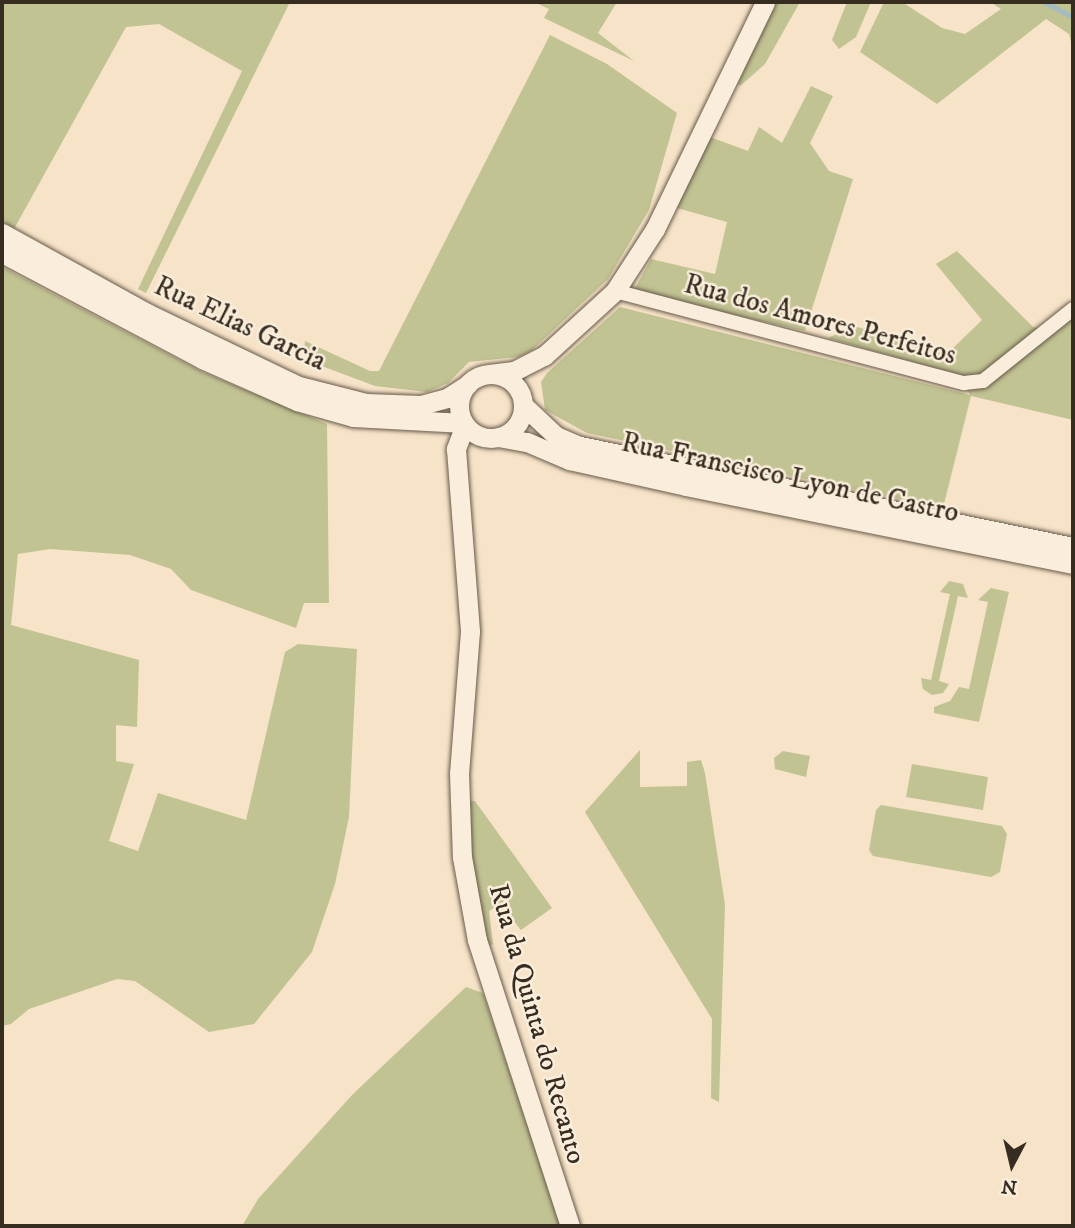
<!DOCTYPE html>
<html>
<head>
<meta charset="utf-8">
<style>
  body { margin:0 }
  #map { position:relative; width:1075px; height:1228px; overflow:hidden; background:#f7e3c8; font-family:"IM FELL DW Pica",serif }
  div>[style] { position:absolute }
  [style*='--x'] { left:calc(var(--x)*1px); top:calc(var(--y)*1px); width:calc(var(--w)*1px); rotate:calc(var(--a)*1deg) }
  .green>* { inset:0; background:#c1c393 }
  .stream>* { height:4.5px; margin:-2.25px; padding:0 2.25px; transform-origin:2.25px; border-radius:2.25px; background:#a4bbc1 }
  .roads { filter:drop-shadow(0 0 2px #675a4a) drop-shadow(0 0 2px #675a4a) }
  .street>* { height:14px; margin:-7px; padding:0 7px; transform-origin:7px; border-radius:7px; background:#faeddb }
  .secondary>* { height:19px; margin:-9.5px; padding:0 9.5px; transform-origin:9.5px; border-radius:9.5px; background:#faeddb }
  .secondary>.ring { margin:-9.5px; padding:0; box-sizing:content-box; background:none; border:19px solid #faeddb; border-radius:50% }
  span { translate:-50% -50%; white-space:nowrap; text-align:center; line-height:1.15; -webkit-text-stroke:5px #faeddb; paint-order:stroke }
  .street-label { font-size:28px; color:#372c20 }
  .frame { position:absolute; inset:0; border:4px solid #372c20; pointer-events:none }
  .north { position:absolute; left:977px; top:1130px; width:70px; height:70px; -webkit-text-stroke:5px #faeddb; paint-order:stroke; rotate:187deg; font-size:19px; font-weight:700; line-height:28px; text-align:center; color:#372c20 }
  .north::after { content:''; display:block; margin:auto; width:24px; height:32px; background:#372c20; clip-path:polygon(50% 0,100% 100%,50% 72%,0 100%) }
</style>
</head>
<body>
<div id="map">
  <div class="green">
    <i style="clip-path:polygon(2px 2px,290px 2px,146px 293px,138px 289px,242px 71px,159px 24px,126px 27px,14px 229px,2px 222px)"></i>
    <i style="clip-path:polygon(534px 2px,617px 2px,598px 33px,634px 61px,544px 18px,549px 9px)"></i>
    <i style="clip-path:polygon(776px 2px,800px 2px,765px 64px,740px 86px,738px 83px)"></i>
    <i style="clip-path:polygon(847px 2px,871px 2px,856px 37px,839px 49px,832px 40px)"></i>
    <i style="clip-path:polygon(884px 2px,902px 2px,942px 28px,965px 34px,1001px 9px,990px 2px,1073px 2px,1073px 50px,1069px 34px,1046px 19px,937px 104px,860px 52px)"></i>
    <i style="clip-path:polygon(550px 35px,607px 64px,677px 113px,649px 210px,608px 279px,531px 351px,518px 357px,469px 362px,448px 383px,427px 392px,375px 386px,311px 362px,304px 355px,305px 341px,370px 371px,379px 371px)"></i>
    <i style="clip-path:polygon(811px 86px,833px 96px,810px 143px,829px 171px,853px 179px,805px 331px,633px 292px,651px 259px,715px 274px,727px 222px,677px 208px,710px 137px,748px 151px,759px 127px,782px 143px)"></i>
    <i style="clip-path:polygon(957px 251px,1033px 327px,1054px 330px,1073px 315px,1073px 420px,971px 396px,943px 508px,587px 433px,545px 410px,541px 382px,547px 373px,620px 307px,970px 395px,959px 375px,828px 338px,854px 326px,947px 354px,982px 320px,936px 264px)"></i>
    <i style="clip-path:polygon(2px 267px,202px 372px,327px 424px,329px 603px,304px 603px,296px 628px,191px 590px,171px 569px,130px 555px,50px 549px,18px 554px,11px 625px,139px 660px,137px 727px,116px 725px,116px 761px,134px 764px,109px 841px,138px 851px,158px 793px,246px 820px,285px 652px,298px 644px,357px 649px,349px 817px,335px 884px,312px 952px,254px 1024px,209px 1032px,135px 981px,117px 979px,29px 1009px,11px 1024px,2px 1026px)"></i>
    <i style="clip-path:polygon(949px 581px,963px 584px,968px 598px,958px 596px,939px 681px,949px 684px,943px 693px,932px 695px,923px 689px,921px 678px,931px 680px,950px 594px,940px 592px)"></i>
    <i style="clip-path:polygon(991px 588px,1009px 592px,979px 722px,934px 713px,934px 707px,950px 701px,959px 687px,969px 689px,988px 602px,978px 600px)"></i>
    <i style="clip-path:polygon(640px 750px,640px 787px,687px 786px,687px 762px,701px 760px,705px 773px,725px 905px,719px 1102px,711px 1098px,712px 1019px,585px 812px)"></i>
    <i style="clip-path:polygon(783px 751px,810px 756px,806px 777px,775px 769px,774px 758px)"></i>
    <i style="clip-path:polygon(912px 764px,988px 777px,983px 810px,906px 797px)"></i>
    <i style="clip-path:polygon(467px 801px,475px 801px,552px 908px,521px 930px,500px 904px,489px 911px,493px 944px,488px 947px,470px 855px)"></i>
    <i style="clip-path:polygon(881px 805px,1002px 826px,1007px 834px,1000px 872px,991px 877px,873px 856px,869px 850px,876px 810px)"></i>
    <i style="clip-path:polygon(466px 987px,483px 993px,561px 1226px,242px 1226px,258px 1199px,353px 1094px)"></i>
  </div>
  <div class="stream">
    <i style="--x:1044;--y:2;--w:33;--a:27"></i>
  </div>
  <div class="roads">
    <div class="street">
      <i style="--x:615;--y:291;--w:361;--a:14.8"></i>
      <i style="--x:964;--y:383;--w:19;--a:-6"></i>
      <i style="--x:983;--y:381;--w:115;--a:-38.7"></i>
    </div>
    <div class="secondary">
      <i style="--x:2;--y:233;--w:166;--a:28.9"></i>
      <i style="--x:147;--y:313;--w:169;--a:25.7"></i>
      <i style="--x:299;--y:386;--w:69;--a:14.2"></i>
      <i style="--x:366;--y:403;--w:55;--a:2.1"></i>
      <i style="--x:421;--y:405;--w:27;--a:-15"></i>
      <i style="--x:447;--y:398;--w:24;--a:-33"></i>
      <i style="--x:2;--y:253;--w:226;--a:27.9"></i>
      <i style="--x:202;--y:359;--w:104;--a:23.9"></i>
      <i style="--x:297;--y:401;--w:58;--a:15.9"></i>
      <i style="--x:353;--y:417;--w:111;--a:3.1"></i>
      <i style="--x:489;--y:374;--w:25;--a:-7"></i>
      <i style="--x:514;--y:371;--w:34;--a:-27"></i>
      <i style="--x:544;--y:356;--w:96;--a:-42.5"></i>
      <i style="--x:615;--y:291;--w:74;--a:-57.2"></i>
      <i style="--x:655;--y:229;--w:252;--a:-64.1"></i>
      <i class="ring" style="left:459px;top:374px;width:45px;height:45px"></i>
      <i style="--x:523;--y:405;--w:45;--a:43.2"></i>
      <i style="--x:556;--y:436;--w:26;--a:23"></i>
      <i style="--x:580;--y:446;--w:503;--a:11.58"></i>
      <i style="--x:465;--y:425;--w:26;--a:111"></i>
      <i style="--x:456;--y:449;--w:183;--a:85.6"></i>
      <i style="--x:470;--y:631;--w:142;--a:94.4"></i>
      <i style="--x:459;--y:773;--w:84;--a:88"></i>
      <i style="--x:462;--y:857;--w:84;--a:79.8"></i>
      <i style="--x:477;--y:940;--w:301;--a:72"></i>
      <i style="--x:498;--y:437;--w:29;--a:10"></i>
      <i style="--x:527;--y:442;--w:46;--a:23.2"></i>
      <i style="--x:569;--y:460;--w:120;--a:12.5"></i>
      <i style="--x:686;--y:486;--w:395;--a:11.4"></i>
    </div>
  </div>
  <div class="street-label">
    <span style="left:820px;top:320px;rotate:15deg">Rua dos Amores Perfeitos</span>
    <span style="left:240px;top:324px;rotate:25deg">Rua Elias Garcia</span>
    <span style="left:790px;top:478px;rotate:12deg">Rua Franscisco Lyon de Castro</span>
    <span style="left:537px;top:1024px;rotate:74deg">Rua da Quinta do Recanto</span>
  </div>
  <div class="frame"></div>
  <div class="north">N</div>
</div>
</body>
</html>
